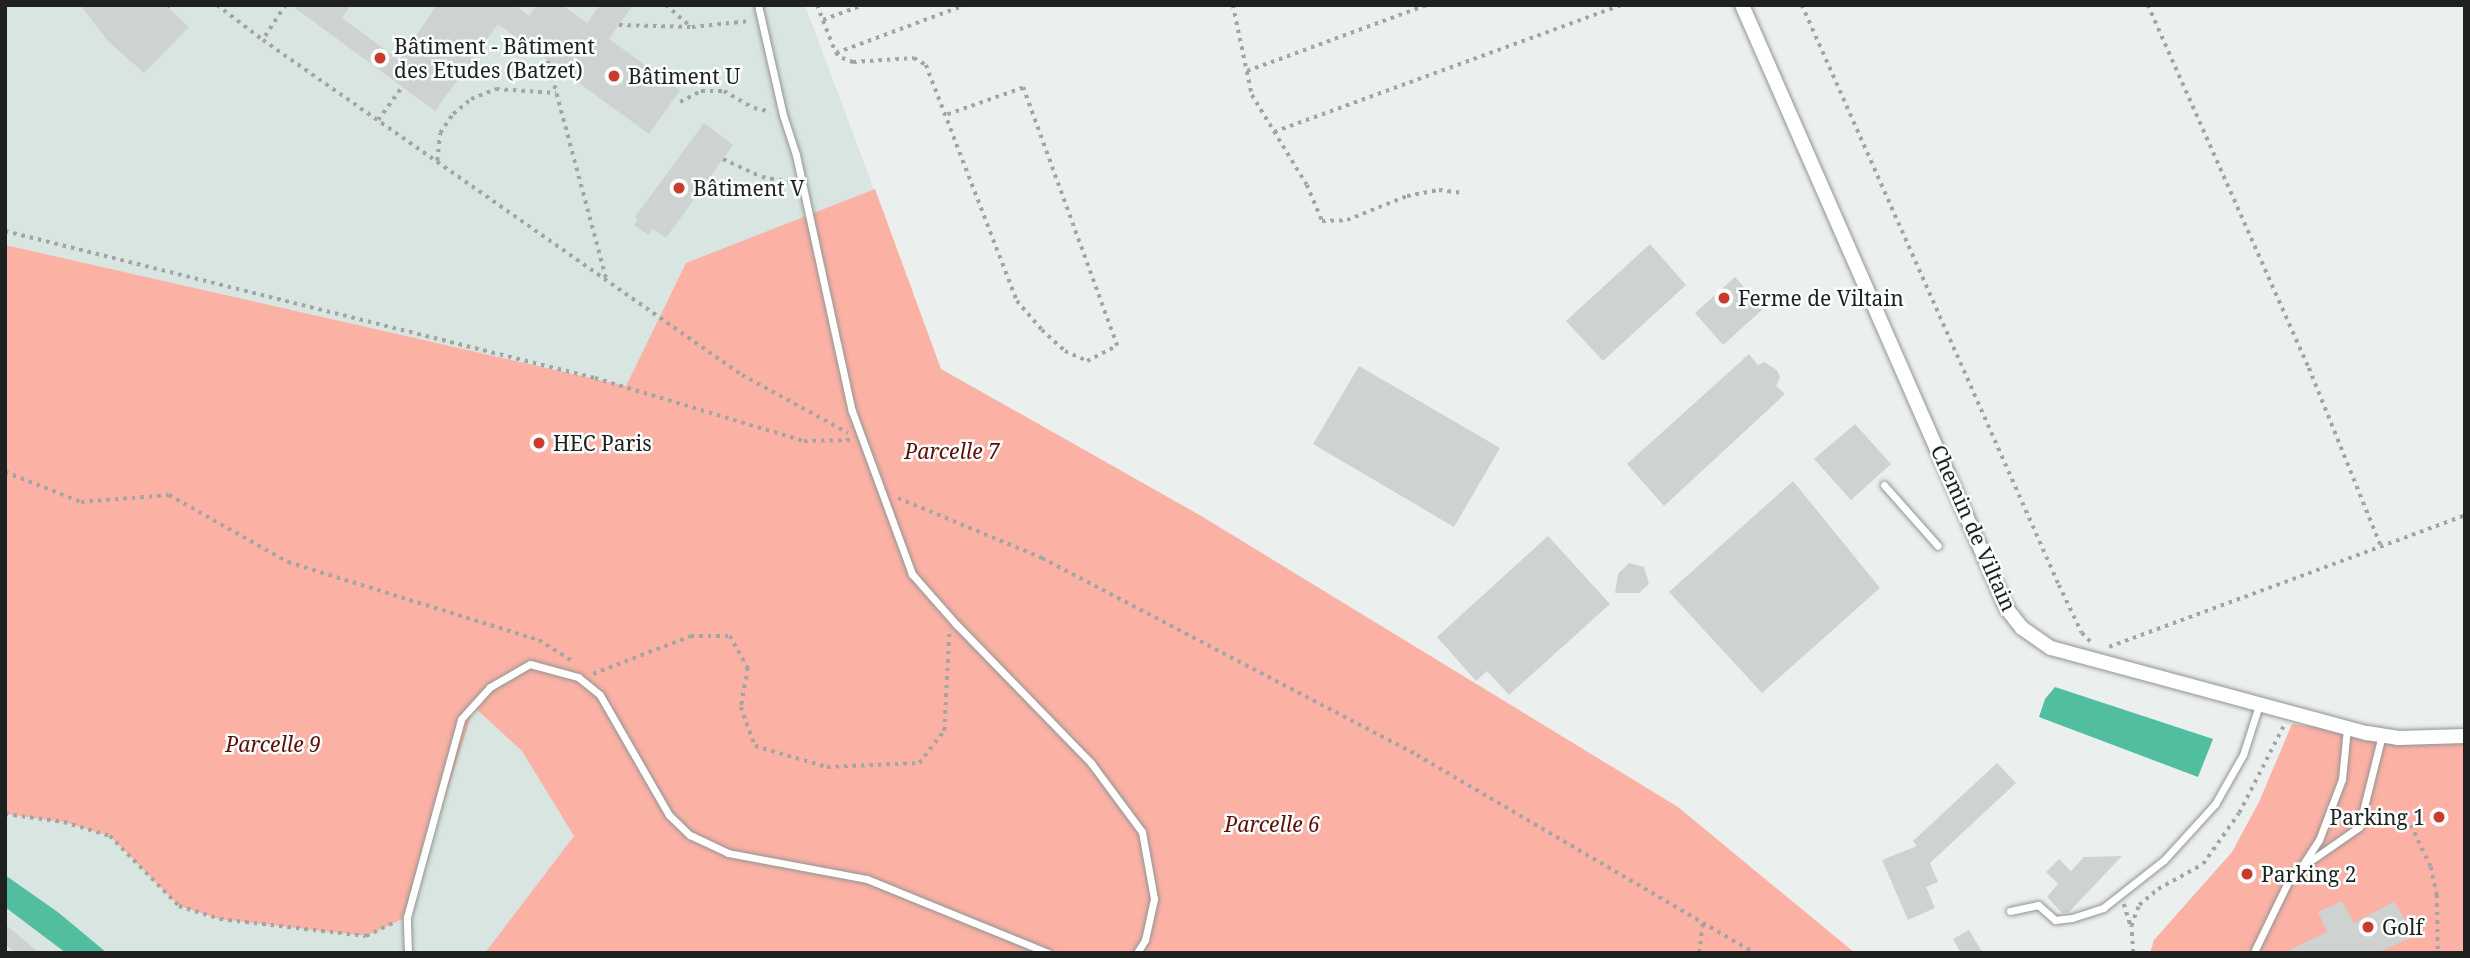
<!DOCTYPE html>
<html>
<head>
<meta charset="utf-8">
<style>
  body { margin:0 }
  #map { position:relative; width:2470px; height:958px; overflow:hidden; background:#ebf0ee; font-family:"Noto Serif",serif }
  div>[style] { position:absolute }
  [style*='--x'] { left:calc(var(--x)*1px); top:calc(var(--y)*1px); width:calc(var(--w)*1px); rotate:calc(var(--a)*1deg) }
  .built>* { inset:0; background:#d8e5e0 }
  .green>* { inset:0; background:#fcb1a5 }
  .water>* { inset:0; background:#50be9f }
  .building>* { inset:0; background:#ced3d1 }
  .path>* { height:3.5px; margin-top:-1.75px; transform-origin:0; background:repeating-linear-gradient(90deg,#a1a5a3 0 3.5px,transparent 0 8.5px) }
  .roads { filter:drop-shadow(0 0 2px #919593) drop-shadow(0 0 2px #919593) }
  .service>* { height:7px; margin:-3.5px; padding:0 3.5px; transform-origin:3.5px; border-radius:3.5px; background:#fff }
  .minor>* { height:14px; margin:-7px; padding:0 7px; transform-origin:7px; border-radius:7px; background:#fff }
  .dots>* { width:19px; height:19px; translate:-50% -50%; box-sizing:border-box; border:4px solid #f9fdfc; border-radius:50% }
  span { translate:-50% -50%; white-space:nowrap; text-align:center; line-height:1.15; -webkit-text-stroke:5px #f9fdfc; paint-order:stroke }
  .poi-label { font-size:21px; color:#1f2120 }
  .left { translate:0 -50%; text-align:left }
  .right { translate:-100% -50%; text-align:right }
  .park-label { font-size:21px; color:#5f0f0a; font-style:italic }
  .street-label { font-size:21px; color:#1f2120 }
  .frame { position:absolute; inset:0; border:7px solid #1f2120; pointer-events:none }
</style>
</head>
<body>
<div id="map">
  <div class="built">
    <i style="clip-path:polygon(5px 5px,805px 5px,941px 369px,1203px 517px,1208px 953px,5px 953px)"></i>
  </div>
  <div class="green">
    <i style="clip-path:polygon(875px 189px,941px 369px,1203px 517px,1678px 807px,1855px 953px,485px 953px,574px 836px,522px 751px,474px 707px,407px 917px,366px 936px,220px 919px,179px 906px,110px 836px,64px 822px,5px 814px,5px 245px,626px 386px,686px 263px)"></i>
    <i style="clip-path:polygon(2292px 724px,2399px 738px,2465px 736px,2465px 953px,2150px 953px,2154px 940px,2232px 852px,2259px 802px)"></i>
  </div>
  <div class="water">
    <i style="clip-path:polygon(2055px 687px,2213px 739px,2198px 777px,2039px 717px,2045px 699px)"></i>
    <i style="clip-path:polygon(5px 875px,59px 913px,107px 953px,66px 953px,5px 907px)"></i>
  </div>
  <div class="building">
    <i style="clip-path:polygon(80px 5px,165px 5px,189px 27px,144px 73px,108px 41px)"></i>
    <i style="clip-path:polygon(291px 5px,351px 5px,342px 18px,399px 60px,437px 5px,515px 5px,529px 16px,537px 5px,562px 5px,587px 23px,600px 5px,633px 5px,609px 39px,680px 90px,649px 134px,498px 24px,435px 111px)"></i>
    <i style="clip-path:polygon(704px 123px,733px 145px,666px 238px,653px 229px,648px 235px,634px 225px,638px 219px,635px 217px)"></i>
    <i style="clip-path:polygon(1650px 244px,1686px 285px,1603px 361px,1566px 321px)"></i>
    <i style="clip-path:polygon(1735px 277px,1763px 309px,1723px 345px,1695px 313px)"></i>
    <i style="clip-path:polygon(1749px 354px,1758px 365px,1764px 362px,1777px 370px,1780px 377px,1776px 386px,1785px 394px,1664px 506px,1627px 464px)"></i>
    <i style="clip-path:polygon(1359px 366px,1500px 448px,1454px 527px,1313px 444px)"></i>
    <i style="clip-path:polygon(1855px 424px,1891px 464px,1851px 500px,1814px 459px)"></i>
    <i style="clip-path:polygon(1793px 481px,1880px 588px,1762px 693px,1669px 592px)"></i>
    <i style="clip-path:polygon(1548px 536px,1610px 604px,1509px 695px,1487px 671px,1476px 681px,1437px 637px)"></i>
    <i style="clip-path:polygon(1629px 563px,1644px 567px,1649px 584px,1639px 593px,1615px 593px,1618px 574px)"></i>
    <i style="clip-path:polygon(1997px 763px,2016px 783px,1930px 863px,1938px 882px,1926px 887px,1935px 908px,1908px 920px,1882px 860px,1917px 846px,1913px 841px)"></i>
    <i style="clip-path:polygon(2122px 856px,2069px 912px,2062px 913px,2047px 897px,2058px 884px,2046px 872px,2059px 859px,2071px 871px,2084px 857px)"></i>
    <i style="clip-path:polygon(2342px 901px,2354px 923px,2394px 902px,2415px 936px,2376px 953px,2284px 953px,2327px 932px,2318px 912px)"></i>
    <i style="clip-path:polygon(5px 924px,39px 953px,16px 953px,5px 944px)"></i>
    <i style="clip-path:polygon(1969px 930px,1983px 953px,1961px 953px,1953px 939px)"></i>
  </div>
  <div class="path">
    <i style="--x:217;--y:5;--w:58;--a:37.3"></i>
    <i style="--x:286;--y:5;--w:42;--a:123.3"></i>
    <i style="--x:263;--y:40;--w:585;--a:34.97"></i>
    <i style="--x:742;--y:375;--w:121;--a:28.7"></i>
    <i style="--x:666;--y:5;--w:32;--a:41"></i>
    <i style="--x:817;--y:5;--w:52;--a:68.4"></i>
    <i style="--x:836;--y:53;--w:8;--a:40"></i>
    <i style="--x:842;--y:58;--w:12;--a:20"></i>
    <i style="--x:853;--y:62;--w:61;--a:-3.8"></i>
    <i style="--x:914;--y:58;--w:14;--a:30"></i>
    <i style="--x:926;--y:65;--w:253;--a:68.9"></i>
    <i style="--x:1017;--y:301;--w:38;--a:49"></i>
    <i style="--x:1042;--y:330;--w:31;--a:42"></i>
    <i style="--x:1065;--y:351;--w:24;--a:24"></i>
    <i style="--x:1087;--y:361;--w:34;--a:-27"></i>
    <i style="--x:1117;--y:346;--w:275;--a:-110"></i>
    <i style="--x:1023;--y:88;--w:81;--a:160.4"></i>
    <i style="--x:1233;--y:5;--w:92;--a:78.1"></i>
    <i style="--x:1252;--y:95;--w:105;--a:58.6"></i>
    <i style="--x:1307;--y:185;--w:39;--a:67"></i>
    <i style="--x:1322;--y:221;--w:25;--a:-2"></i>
    <i style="--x:1347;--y:220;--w:65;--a:-21.8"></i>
    <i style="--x:1407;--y:196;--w:33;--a:-11"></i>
    <i style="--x:1439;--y:190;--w:24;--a:7"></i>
    <i style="--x:1802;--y:5;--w:634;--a:66.1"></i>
    <i style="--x:2059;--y:585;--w:53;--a:64.4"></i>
    <i style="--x:2082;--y:633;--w:14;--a:45"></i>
    <i style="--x:2148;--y:5;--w:397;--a:66.1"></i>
    <i style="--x:2309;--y:368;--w:192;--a:68"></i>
    <i style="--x:167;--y:7;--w:3;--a:-45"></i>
    <i style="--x:823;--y:20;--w:43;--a:-20.6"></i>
    <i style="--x:619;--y:25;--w:73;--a:1.6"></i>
    <i style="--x:692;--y:27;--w:58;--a:-5.9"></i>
    <i style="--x:836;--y:53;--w:138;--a:-20.4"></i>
    <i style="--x:548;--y:61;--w:225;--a:75"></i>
    <i style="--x:1247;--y:71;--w:191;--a:-20.2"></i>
    <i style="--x:680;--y:102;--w:24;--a:-28"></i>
    <i style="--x:701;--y:91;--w:23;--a:0"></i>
    <i style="--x:724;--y:91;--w:34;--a:30"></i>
    <i style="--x:754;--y:108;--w:17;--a:13"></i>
    <i style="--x:378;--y:120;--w:41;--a:-54"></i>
    <i style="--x:1274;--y:132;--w:370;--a:-20.1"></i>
    <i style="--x:723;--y:159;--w:43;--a:24.8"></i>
    <i style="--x:762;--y:177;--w:27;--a:10"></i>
    <i style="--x:437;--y:161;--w:28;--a:-84"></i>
    <i style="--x:440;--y:133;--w:23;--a:-56"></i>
    <i style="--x:453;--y:114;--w:23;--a:-40"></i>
    <i style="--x:471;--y:99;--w:27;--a:-22"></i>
    <i style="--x:496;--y:89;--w:60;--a:3.8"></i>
    <i style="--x:5;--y:231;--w:608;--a:13.99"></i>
    <i style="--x:595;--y:378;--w:218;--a:16.8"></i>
    <i style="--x:804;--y:441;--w:48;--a:-1.2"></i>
    <i style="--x:5;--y:472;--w:82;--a:21.5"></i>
    <i style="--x:81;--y:502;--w:88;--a:-4.5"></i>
    <i style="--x:169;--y:495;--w:137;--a:29.4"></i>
    <i style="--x:288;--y:562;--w:263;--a:17.3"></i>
    <i style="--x:539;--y:640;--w:41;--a:32.2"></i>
    <i style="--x:898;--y:498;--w:156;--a:22.6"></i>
    <i style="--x:1042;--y:558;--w:424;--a:27.7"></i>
    <i style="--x:1417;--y:755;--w:391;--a:30.4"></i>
    <i style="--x:2109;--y:647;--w:380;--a:-20.3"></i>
    <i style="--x:593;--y:674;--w:105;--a:-21.2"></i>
    <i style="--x:691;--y:636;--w:39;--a:0"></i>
    <i style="--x:730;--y:636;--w:37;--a:61"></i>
    <i style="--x:748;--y:668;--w:40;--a:100"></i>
    <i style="--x:741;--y:707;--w:41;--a:70.3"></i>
    <i style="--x:755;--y:746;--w:75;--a:16.3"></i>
    <i style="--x:827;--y:767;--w:92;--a:-2.5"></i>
    <i style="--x:919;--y:763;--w:41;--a:-52"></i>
    <i style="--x:944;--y:731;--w:97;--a:-87"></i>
    <i style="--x:5;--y:814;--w:60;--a:7.7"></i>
    <i style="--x:64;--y:822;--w:48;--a:16.9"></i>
    <i style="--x:110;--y:836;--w:98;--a:45.4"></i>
    <i style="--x:179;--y:906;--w:43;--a:17.6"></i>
    <i style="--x:220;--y:919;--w:147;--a:6.6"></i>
    <i style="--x:366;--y:936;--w:32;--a:-26"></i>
    <i style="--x:2411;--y:825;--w:47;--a:64.5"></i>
    <i style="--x:2431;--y:867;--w:29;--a:78"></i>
    <i style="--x:2437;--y:895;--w:58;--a:89"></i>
    <i style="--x:2124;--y:904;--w:21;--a:73"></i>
    <i style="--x:1699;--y:953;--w:31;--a:-83"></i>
    <i style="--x:2133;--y:953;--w:27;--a:-94"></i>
    <i style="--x:2131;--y:926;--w:22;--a:-69"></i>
    <i style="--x:2139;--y:905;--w:25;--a:-40"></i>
    <i style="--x:2158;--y:889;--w:51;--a:-29.1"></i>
    <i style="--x:2203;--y:864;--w:62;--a:-54.8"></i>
    <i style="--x:2239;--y:813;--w:97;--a:-62.9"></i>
  </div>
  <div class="roads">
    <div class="service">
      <i style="--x:758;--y:5;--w:113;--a:77.2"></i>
      <i style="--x:783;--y:115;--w:42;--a:72"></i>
      <i style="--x:796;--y:155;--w:262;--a:77.7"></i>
      <i style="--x:852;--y:411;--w:174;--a:69.8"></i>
      <i style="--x:912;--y:574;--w:67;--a:48.7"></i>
      <i style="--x:956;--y:624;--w:194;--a:45.8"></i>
      <i style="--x:1091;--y:763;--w:86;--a:53.5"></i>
      <i style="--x:1142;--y:832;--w:68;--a:79.8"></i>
      <i style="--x:1154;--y:899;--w:42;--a:102.4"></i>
      <i style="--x:1145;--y:940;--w:15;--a:122"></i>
      <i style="--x:1884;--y:485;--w:81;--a:48.5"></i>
      <i style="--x:2306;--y:864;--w:65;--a:-34.9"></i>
      <i style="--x:2359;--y:827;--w:95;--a:-76"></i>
      <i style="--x:2010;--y:911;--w:29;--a:-12"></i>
      <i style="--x:2038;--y:905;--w:23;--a:41"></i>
      <i style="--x:2055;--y:920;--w:17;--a:-7"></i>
      <i style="--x:2072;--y:918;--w:33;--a:-18"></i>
      <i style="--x:2103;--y:908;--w:78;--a:-38.2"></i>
      <i style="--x:2164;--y:860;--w:76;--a:-47.7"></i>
      <i style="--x:2215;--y:804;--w:56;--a:-60.3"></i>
      <i style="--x:2243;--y:755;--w:52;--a:-72.3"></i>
      <i style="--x:2255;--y:950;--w:82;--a:-64.1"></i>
      <i style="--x:2291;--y:876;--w:15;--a:-42"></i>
      <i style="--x:2302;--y:866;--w:31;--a:-57"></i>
      <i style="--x:2319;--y:840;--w:65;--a:-69.3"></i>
      <i style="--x:2342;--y:779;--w:51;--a:-84.4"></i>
      <i style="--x:408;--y:953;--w:36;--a:-92"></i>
      <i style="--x:407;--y:917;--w:205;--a:-74.7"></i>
      <i style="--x:461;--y:719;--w:43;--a:-47.8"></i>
      <i style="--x:490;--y:687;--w:46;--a:-29.9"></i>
      <i style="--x:530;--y:664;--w:50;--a:15.2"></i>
      <i style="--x:578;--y:677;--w:28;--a:39"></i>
      <i style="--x:600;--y:695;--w:138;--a:60.1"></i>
      <i style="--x:669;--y:815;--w:29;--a:44"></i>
      <i style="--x:690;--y:835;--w:42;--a:25.3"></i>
      <i style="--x:728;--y:853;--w:141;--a:10.6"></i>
      <i style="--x:867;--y:879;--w:196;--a:22.2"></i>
    </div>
    <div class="minor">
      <i style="--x:1742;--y:5;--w:660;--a:66.31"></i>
      <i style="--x:2007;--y:609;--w:24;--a:52"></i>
      <i style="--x:2022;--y:628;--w:35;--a:35"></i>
      <i style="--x:2051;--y:648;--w:327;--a:15.1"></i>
      <i style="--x:2367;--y:733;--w:32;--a:9"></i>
      <i style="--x:2399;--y:738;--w:66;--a:-1.7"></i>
    </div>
  </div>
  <div class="dots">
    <i style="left:380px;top:58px;background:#c83b2f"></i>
    <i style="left:614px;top:76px;background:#c83b2f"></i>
    <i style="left:679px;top:188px;background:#c83b2f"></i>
    <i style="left:1724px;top:298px;background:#c83b2f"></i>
    <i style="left:539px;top:443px;background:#c83b2f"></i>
    <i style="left:2439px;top:817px;background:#c83b2f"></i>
    <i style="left:2247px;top:874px;background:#c83b2f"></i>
    <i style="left:2368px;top:927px;background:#c83b2f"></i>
  </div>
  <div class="poi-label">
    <span class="left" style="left:394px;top:58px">Bâtiment - Bâtiment<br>des Etudes (Batzet)</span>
    <span class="left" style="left:628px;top:76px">Bâtiment U</span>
    <span class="left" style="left:693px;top:188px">Bâtiment V</span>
    <span class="left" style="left:1738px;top:298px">Ferme de Viltain</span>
    <span class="left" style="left:553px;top:443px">HEC Paris</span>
    <span class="right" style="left:2425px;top:817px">Parking 1</span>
    <span class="left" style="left:2261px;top:874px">Parking 2</span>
    <span class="left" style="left:2382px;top:927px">Golf</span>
  </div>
  <div class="park-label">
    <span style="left:952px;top:451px">Parcelle 7</span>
    <span style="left:273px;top:744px">Parcelle 9</span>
    <span style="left:1272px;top:824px">Parcelle 6</span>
  </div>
  <div class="street-label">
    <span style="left:1974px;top:528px;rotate:66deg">Chemin de Viltain</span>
  </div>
  <div class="frame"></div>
</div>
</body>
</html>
